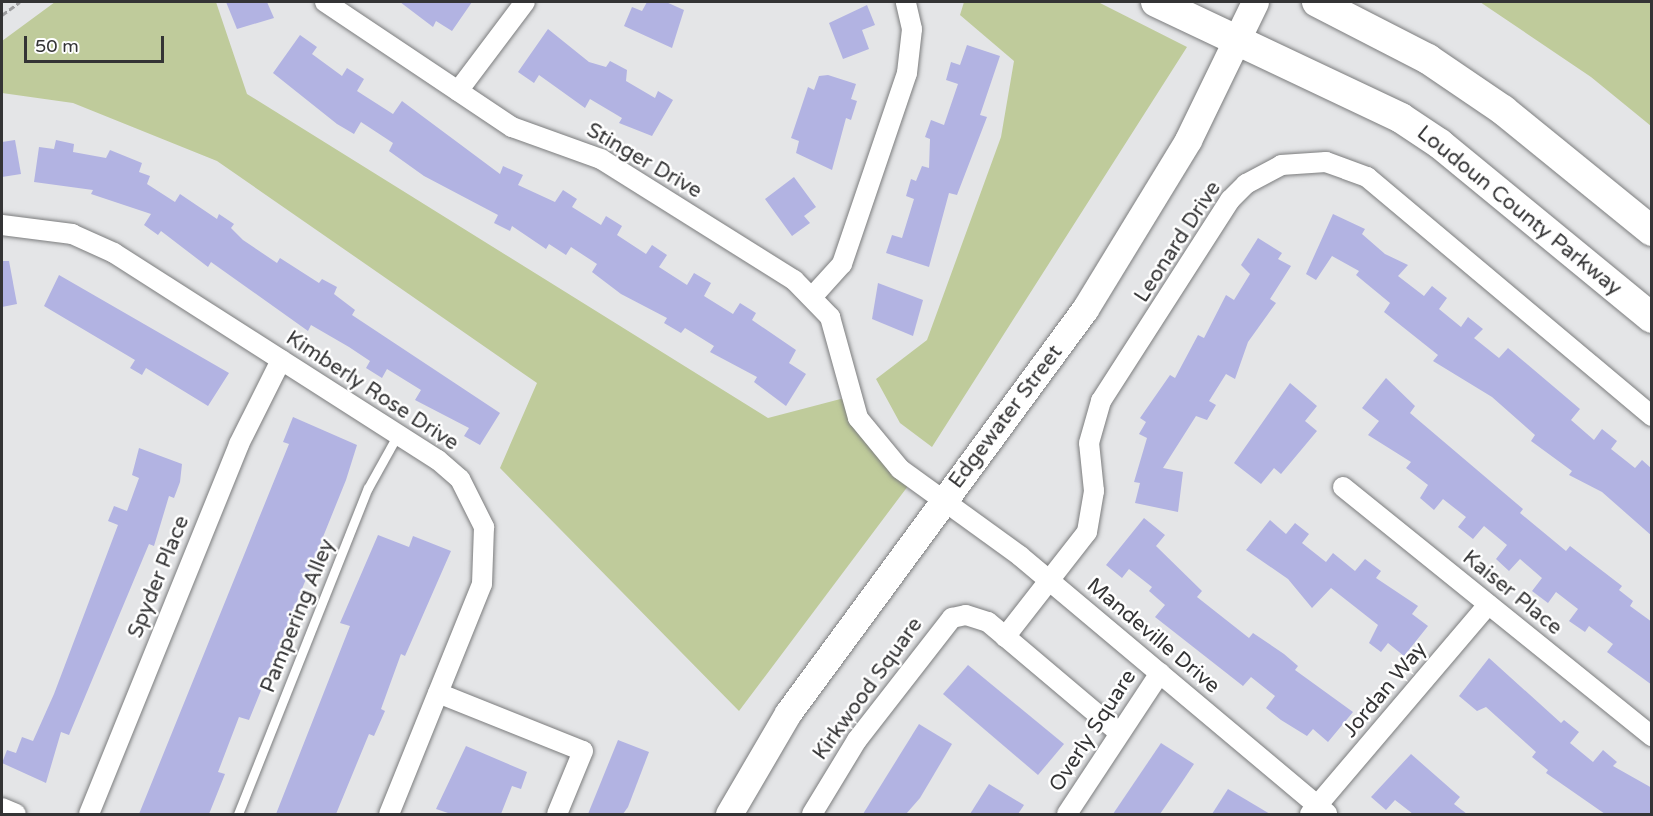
<!DOCTYPE html>
<html>
<head>
<meta charset="utf-8">
<style>
  body { margin:0 }
  #map { position:relative; width:1653px; height:816px; overflow:hidden; background:#e4e5e7; font-family:"Varela Round",sans-serif }
  div>[style] { position:absolute }
  [style*='--x'] { left:calc(var(--x)*1px); top:calc(var(--y)*1px); width:calc(var(--w)*1px); rotate:calc(var(--a)*1deg) }
  .green>* { inset:0; background:#bfcb9b }
  .building>* { inset:0; background:#b2b3e2 }
  .path>* { height:3px; margin-top:-1.5px; transform-origin:0; background:repeating-linear-gradient(90deg,#9e9ea0 0 6px,transparent 0 9px) }
  .roads { filter:drop-shadow(0 0 2px #7c7d7e) drop-shadow(0 0 2px #7c7d7e) }
  .lane>* { height:9px; margin:-4.5px; padding:0 4.5px; transform-origin:4.5px; border-radius:4.5px; background:#fff }
  .street>* { height:20px; margin:-10px; padding:0 10px; transform-origin:10px; border-radius:10px; background:#fff }
  .secondary>* { height:27px; margin:-13.5px; padding:0 13.5px; transform-origin:13.5px; border-radius:13.5px; background:#fff }
  .primary>* { height:30px; margin:-15px; padding:0 15px; transform-origin:15px; border-radius:15px; background:#fff }
  span { translate:-50% -50%; white-space:nowrap; text-align:center; line-height:1.15; -webkit-text-stroke:5px #fff; paint-order:stroke }
  .street-label { font-size:21px; color:#343435 }
  .frame { position:absolute; inset:0; border:3px solid #343435; pointer-events:none }
  .scale { position:absolute; left:24px; top:36px; width:140px; height:27px; box-sizing:border-box; border:3px solid #343435; border-top:0; padding-left:8px; font-size:18px; line-height:21px; white-space:nowrap; color:#343435; -webkit-text-stroke:4px #fff; paint-order:stroke }
</style>
</head>
<body>
<div id="map">
  <div class="green">
    <i style="clip-path:polygon(55px 2px,216px 2px,247px 94px,768px 418px,852px 396px,914px 478px,739px 711px,500px 468px,537px 383px,217px 161px,73px 103px,2px 93px,2px 41px)"></i>
    <i style="clip-path:polygon(964px 2px,1098px 2px,1187px 47px,932px 447px,900px 423px,876px 379px,927px 340px,1001px 137px,1014px 61px,960px 15px)"></i>
    <i style="clip-path:polygon(1480px 2px,1651px 2px,1651px 126px,1591px 77px)"></i>
  </div>
  <div class="building">
    <i style="clip-path:polygon(226px 2px,267px 2px,274px 18px,237px 29px)"></i>
    <i style="clip-path:polygon(400px 2px,472px 2px,452px 31px,436px 21px,433px 27px)"></i>
    <i style="clip-path:polygon(647px 2px,666px 2px,684px 10px,672px 48px,624px 26px,632px 7px,642px 11px)"></i>
    <i style="clip-path:polygon(867px 5px,875px 25px,862px 30px,869px 49px,843px 59px,829px 23px)"></i>
    <i style="clip-path:polygon(548px 29px,589px 62px,606px 67px,610px 61px,627px 70px,626px 81px,655px 98px,658px 91px,673px 100px,652px 136px,619px 123px,622px 118px,590px 99px,585px 108px,539px 75px,534px 83px,518px 72px)"></i>
    <i style="clip-path:polygon(300px 35px,317px 47px,312px 54px,342px 76px,347px 68px,364px 79px,357px 91px,393px 114px,402px 101px,500px 174px,503px 166px,523px 175px,518px 185px,555px 202px,563px 190px,577px 199px,572px 207px,601px 225px,606px 216px,622px 226px,617px 235px,646px 254px,652px 245px,667px 255px,659px 267px,687px 285px,694px 273px,711px 283px,704px 296px,733px 314px,740px 303px,756px 313px,752px 320px,796px 350px,789px 363px,806px 374px,786px 406px,754px 382px,757px 377px,710px 352px,714px 346px,685px 328px,681px 333px,664px 323px,667px 318px,621px 294px,592px 272px,597px 264px,571px 247px,566px 255px,549px 244px,546px 249px,512px 226px,510px 231px,494px 223px,498px 215px,424px 176px,389px 151px,393px 143px,361px 122px,354px 134px,337px 124px,273px 73px)"></i>
    <i style="clip-path:polygon(967px 45px,1000px 56px,980px 115px,987px 117px,957px 195px,949px 193px,929px 267px,886px 253px,892px 235px,902px 238px,914px 199px,906px 196px,911px 179px,916px 181px,922px 166px,929px 168px,930px 139px,925px 137px,931px 120px,944px 125px,958px 84px,946px 80px,951px 62px,960px 65px)"></i>
    <i style="clip-path:polygon(828px 75px,856px 84px,851px 99px,857px 101px,851px 120px,846px 118px,832px 170px,796px 153px,799px 141px,791px 138px,808px 87px,814px 90px,819px 76px)"></i>
    <i style="clip-path:polygon(15px 140px,21px 174px,2px 177px,2px 142px)"></i>
    <i style="clip-path:polygon(56px 140px,74px 144px,73px 152px,106px 158px,110px 150px,142px 163px,139px 172px,150px 176px,147px 184px,175px 202px,180px 194px,217px 219px,219px 214px,234px 224px,231px 228px,243px 240px,277px 263px,280px 258px,319px 283px,322px 279px,337px 287px,334px 294px,355px 310px,352px 315px,500px 413px,480px 445px,464px 436px,469px 428px,415px 400px,421px 390px,387px 369px,382px 378px,366px 368px,370px 361px,349px 347px,311px 325px,308px 331px,211px 262px,208px 267px,161px 231px,158px 235px,144px 225px,151px 214px,91px 194px,93px 190px,34px 182px,39px 147px,54px 149px)"></i>
    <i style="clip-path:polygon(794px 177px,816px 207px,804px 216px,810px 223px,792px 236px,765px 199px)"></i>
    <i style="clip-path:polygon(1333px 214px,1365px 229px,1362px 234px,1385px 254px,1408px 265px,1398px 276px,1424px 296px,1432px 286px,1447px 298px,1439px 309px,1461px 327px,1468px 317px,1483px 329px,1474px 338px,1499px 358px,1508px 348px,1580px 409px,1571px 420px,1594px 440px,1602px 429px,1617px 441px,1611px 449px,1635px 468px,1642px 460px,1652px 469px,1652px 536px,1602px 492px,1569px 475px,1572px 471px,1531px 441px,1535px 435px,1492px 397px,1433px 361px,1438px 355px,1384px 312px,1390px 303px,1356px 275px,1359px 271px,1332px 256px,1316px 280px,1306px 274px)"></i>
    <i style="clip-path:polygon(1258px 238px,1282px 253px,1278px 259px,1291px 266px,1270px 299px,1276px 303px,1248px 342px,1235px 379px,1226px 374px,1209px 401px,1216px 405px,1207px 420px,1196px 416px,1163px 468px,1183px 472px,1178px 512px,1135px 503px,1140px 483px,1134px 482px,1147px 438px,1139px 434px,1146px 422px,1140px 418px,1170px 375px,1175px 378px,1198px 335px,1204px 338px,1226px 295px,1234px 300px,1250px 274px,1241px 265px)"></i>
    <i style="clip-path:polygon(2px 261px,9px 261px,17px 304px,2px 307px)"></i>
    <i style="clip-path:polygon(59px 275px,229px 373px,208px 406px,146px 368px,142px 375px,130px 368px,135px 360px,44px 306px)"></i>
    <i style="clip-path:polygon(878px 283px,923px 300px,913px 336px,872px 319px)"></i>
    <i style="clip-path:polygon(1386px 378px,1415px 406px,1410px 413px,1523px 509px,1520px 513px,1566px 551px,1570px 546px,1622px 586px,1619px 590px,1633px 601px,1630px 606px,1652px 622px,1652px 685px,1607px 652px,1613px 644px,1589px 626px,1585px 632px,1569px 621px,1578px 609px,1556px 592px,1548px 603px,1532px 591px,1542px 578px,1520px 559px,1509px 571px,1496px 559px,1507px 545px,1484px 526px,1473px 539px,1458px 527px,1466px 517px,1443px 499px,1434px 510px,1420px 498px,1428px 485px,1406px 468px,1411px 462px,1368px 435px,1379px 421px,1362px 408px)"></i>
    <i style="clip-path:polygon(1290px 383px,1317px 406px,1305px 421px,1317px 431px,1281px 474px,1274px 468px,1261px 484px,1234px 463px)"></i>
    <i style="clip-path:polygon(293px 417px,357px 445px,346px 480px,249px 720px,239px 717px,218px 772px,225px 774px,209px 814px,139px 814px,289px 444px,283px 442px)"></i>
    <i style="clip-path:polygon(139px 448px,182px 464px,180px 482px,174px 498px,169px 496px,154px 546px,149px 544px,69px 735px,61px 732px,46px 783px,2px 763px,7px 750px,16px 753px,22px 737px,33px 741px,54px 694px,118px 525px,108px 521px,114px 506px,127px 511px,139px 478px,132px 475px)"></i>
    <i style="clip-path:polygon(1144px 518px,1165px 535px,1156px 546px,1202px 591px,1197px 597px,1249px 638px,1253px 633px,1284px 654px,1298px 666px,1295px 670px,1353px 712px,1328px 742px,1313px 729px,1307px 736px,1281px 720px,1266px 708px,1275px 696px,1251px 677px,1243px 686px,1155px 617px,1165px 605px,1149px 591px,1152px 587px,1129px 569px,1122px 578px,1106px 565px)"></i>
    <i style="clip-path:polygon(1270px 520px,1286px 534px,1295px 523px,1309px 534px,1302px 543px,1326px 562px,1333px 553px,1355px 571px,1365px 559px,1381px 571px,1376px 578px,1418px 606px,1412px 614px,1428px 626px,1404px 656px,1388px 643px,1381px 652px,1369px 643px,1378px 625px,1331px 588px,1312px 608px,1288px 579px,1246px 550px)"></i>
    <i style="clip-path:polygon(378px 535px,409px 547px,413px 536px,451px 551px,405px 656px,401px 654px,381px 709px,385px 711px,374px 736px,369px 734px,336px 814px,276px 814px,350px 626px,340px 623px)"></i>
    <i style="clip-path:polygon(1489px 658px,1561px 723px,1564px 720px,1579px 732px,1570px 743px,1593px 762px,1603px 750px,1617px 762px,1613px 766px,1652px 788px,1652px 814px,1605px 814px,1546px 773px,1548px 770px,1532px 757px,1536px 752px,1486px 707px,1477px 711px,1459px 696px)"></i>
    <i style="clip-path:polygon(968px 665px,1064px 744px,1038px 775px,943px 694px)"></i>
    <i style="clip-path:polygon(919px 724px,952px 744px,920px 798px,906px 814px,863px 814px)"></i>
    <i style="clip-path:polygon(618px 740px,649px 752px,628px 807px,623px 814px,588px 814px)"></i>
    <i style="clip-path:polygon(1161px 743px,1194px 764px,1182px 782px,1160px 814px,1113px 814px)"></i>
    <i style="clip-path:polygon(466px 746px,527px 772px,521px 789px,512px 786px,501px 814px,451px 814px,436px 809px)"></i>
    <i style="clip-path:polygon(1411px 754px,1460px 797px,1454px 804px,1467px 814px,1413px 814px,1395px 800px,1386px 810px,1371px 797px)"></i>
    <i style="clip-path:polygon(989px 784px,1024px 805px,1018px 814px,970px 814px)"></i>
    <i style="clip-path:polygon(1228px 789px,1270px 814px,1212px 814px)"></i>
  </div>
  <div class="path">
    <i style="--x:2;--y:15;--w:22;--a:-36"></i>
  </div>
  <div class="roads">
    <div class="lane">
      <i style="--x:238;--y:814;--w:351;--a:-68.3"></i>
      <i style="--x:368;--y:488;--w:62;--a:-60.9"></i>
    </div>
    <div class="street">
      <i style="--x:325;--y:2;--w:225;--a:33.8"></i>
      <i style="--x:512;--y:127;--w:95;--a:19.8"></i>
      <i style="--x:601;--y:159;--w:228;--a:32.1"></i>
      <i style="--x:794;--y:280;--w:52;--a:45.8"></i>
      <i style="--x:830;--y:317;--w:105;--a:74.5"></i>
      <i style="--x:858;--y:418;--w:66;--a:50.5"></i>
      <i style="--x:900;--y:469;--w:148;--a:35.9"></i>
      <i style="--x:1020;--y:556;--w:401;--a:40"></i>
      <i style="--x:458;--y:91;--w:111;--a:-53"></i>
      <i style="--x:2;--y:225;--w:71;--a:7.3"></i>
      <i style="--x:72;--y:234;--w:46;--a:24.3"></i>
      <i style="--x:114;--y:253;--w:384;--a:32.6"></i>
      <i style="--x:438;--y:460;--w:29;--a:41"></i>
      <i style="--x:460;--y:479;--w:54;--a:63.4"></i>
      <i style="--x:484;--y:527;--w:57;--a:92"></i>
      <i style="--x:482;--y:584;--w:248;--a:112"></i>
      <i style="--x:813;--y:296;--w:43;--a:-47.8"></i>
      <i style="--x:842;--y:264;--w:202;--a:-71.2"></i>
      <i style="--x:907;--y:73;--w:44;--a:-83.5"></i>
      <i style="--x:912;--y:29;--w:28;--a:-103"></i>
      <i style="--x:1343;--y:487;--w:397;--a:38.9"></i>
      <i style="--x:1005;--y:637;--w:133;--a:-52"></i>
      <i style="--x:1087;--y:532;--w:42;--a:-80.3"></i>
      <i style="--x:1094;--y:491;--w:48;--a:-95.9"></i>
      <i style="--x:1089;--y:443;--w:44;--a:-74.1"></i>
      <i style="--x:1101;--y:401;--w:239;--a:-57.3"></i>
      <i style="--x:1230;--y:200;--w:23;--a:-45"></i>
      <i style="--x:1246;--y:184;--w:40;--a:-28"></i>
      <i style="--x:1281;--y:165;--w:45;--a:-3.8"></i>
      <i style="--x:1326;--y:162;--w:44;--a:20.1"></i>
      <i style="--x:1367;--y:177;--w:372;--a:40"></i>
      <i style="--x:438;--y:693;--w:156;--a:21.8"></i>
      <i style="--x:583;--y:751;--w:68;--a:112.4"></i>
      <i style="--x:2;--y:808;--w:15;--a:23"></i>
      <i style="--x:89;--y:814;--w:399;--a:-67.9"></i>
      <i style="--x:239;--y:444;--w:94;--a:-63.4"></i>
      <i style="--x:812;--y:814;--w:87;--a:-58.7"></i>
      <i style="--x:857;--y:740;--w:155;--a:-52.1"></i>
      <i style="--x:952;--y:618;--w:14;--a:-12"></i>
      <i style="--x:966;--y:615;--w:23;--a:18"></i>
      <i style="--x:988;--y:622;--w:170;--a:40.2"></i>
      <i style="--x:1067;--y:814;--w:169;--a:-56.6"></i>
      <i style="--x:1310;--y:814;--w:275;--a:-49.6"></i>
    </div>
    <div class="secondary">
      <i style="--x:729;--y:814;--w:117;--a:-59.7"></i>
      <i style="--x:788;--y:713;--w:501;--a:-53.68"></i>
      <i style="--x:1085;--y:309;--w:198;--a:-58.6"></i>
      <i style="--x:1188;--y:140;--w:153;--a:-64.1"></i>
    </div>
    <div class="primary">
      <i style="--x:1156;--y:2;--w:271;--a:25.3"></i>
      <i style="--x:1401;--y:118;--w:47;--a:33.7"></i>
      <i style="--x:1440;--y:144;--w:274;--a:39.4"></i>
      <i style="--x:1317;--y:2;--w:125;--a:27.2"></i>
      <i style="--x:1428;--y:59;--w:91;--a:34.2"></i>
      <i style="--x:1503;--y:110;--w:192;--a:39.1"></i>
    </div>
  </div>
  <div class="street-label">
    <span style="left:644px;top:161px;rotate:30deg">Stinger Drive</span>
    <span style="left:1519px;top:211px;rotate:39deg">Loudoun County Parkway</span>
    <span style="left:1178px;top:242px;rotate:-57deg">Leonard Drive</span>
    <span style="left:372px;top:391px;rotate:33deg">Kimberly Rose Drive</span>
    <span style="left:1006px;top:417px;rotate:-53deg">Edgewater Street</span>
    <span style="left:159px;top:577px;rotate:-68deg">Spyder Place</span>
    <span style="left:1512px;top:593px;rotate:39deg">Kaiser Place</span>
    <span style="left:298px;top:616px;rotate:-68deg">Pampering Alley</span>
    <span style="left:1153px;top:636px;rotate:40deg">Mandeville Drive</span>
    <span style="left:868px;top:689px;rotate:-54deg">Kirkwood Square</span>
    <span style="left:1385px;top:690px;rotate:-50deg">Jordan Way</span>
    <span style="left:1093px;top:731px;rotate:-57deg">Overly Square</span>
  </div>
  <div class="frame"></div>
  <div class="scale">50 m</div>
</div>
</body>
</html>
